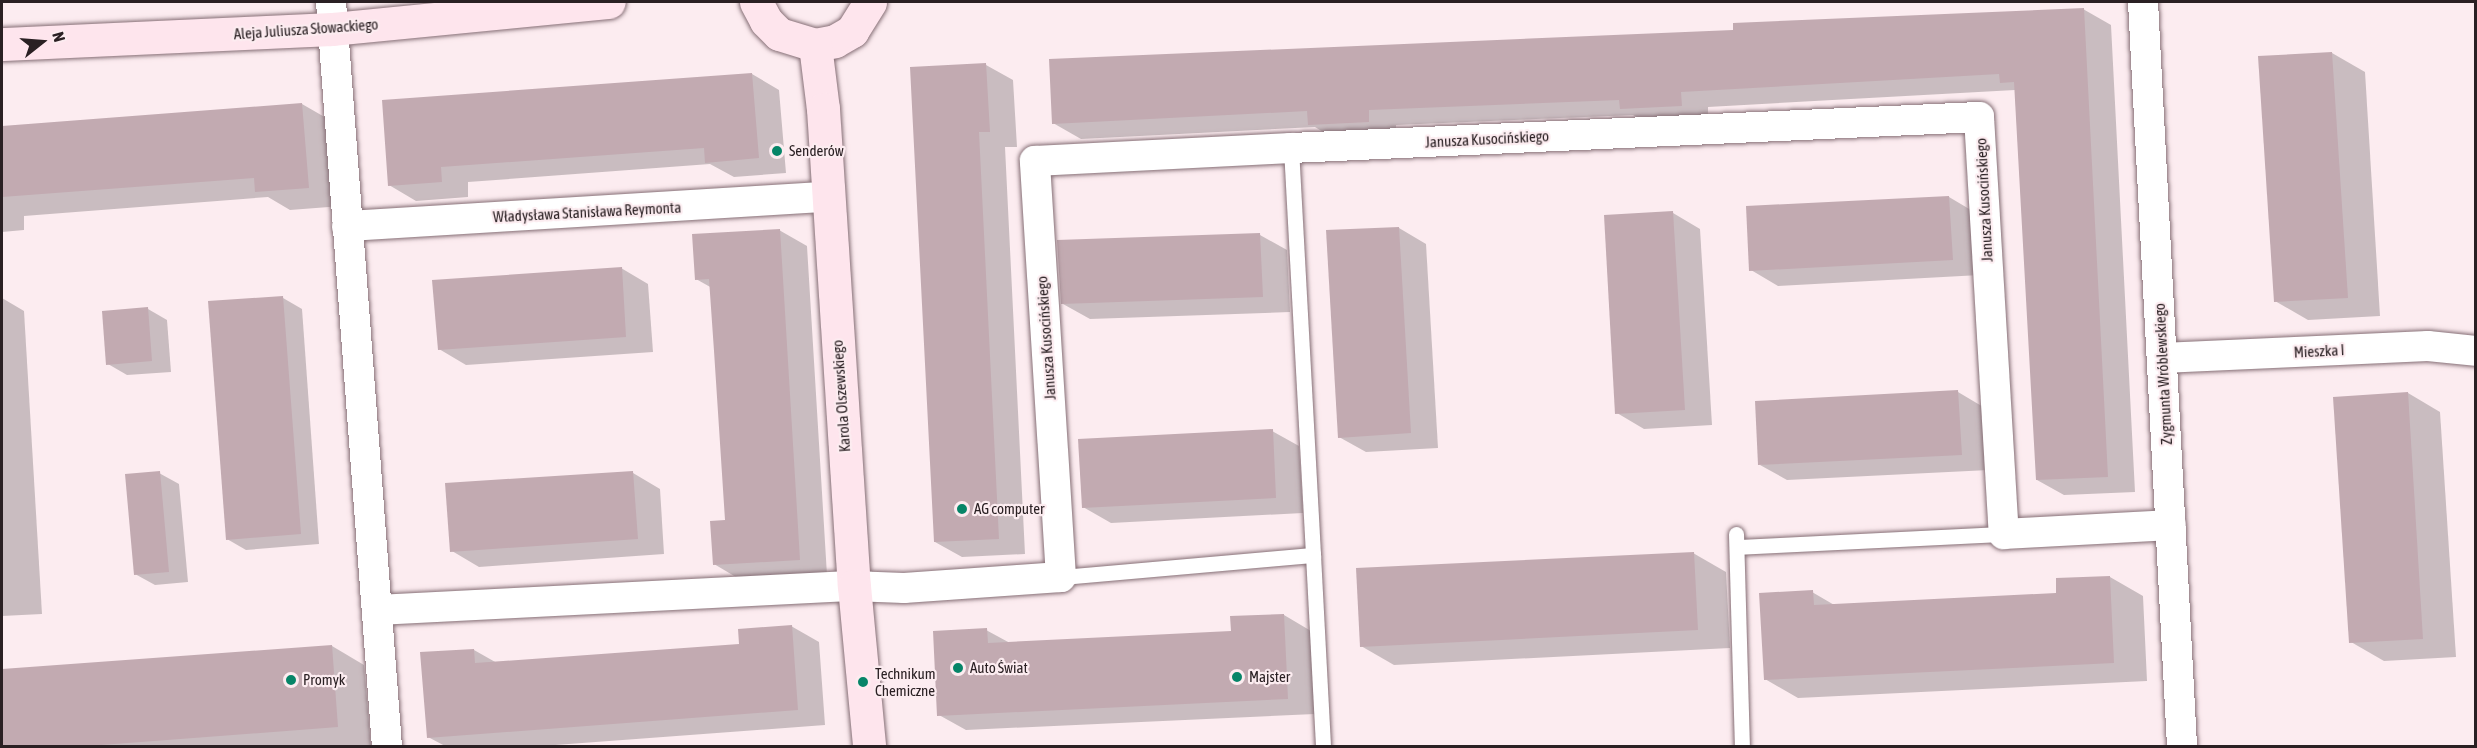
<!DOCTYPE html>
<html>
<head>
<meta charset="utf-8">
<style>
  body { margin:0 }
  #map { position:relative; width:2477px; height:748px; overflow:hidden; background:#fcecf0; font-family:"Asap Condensed",sans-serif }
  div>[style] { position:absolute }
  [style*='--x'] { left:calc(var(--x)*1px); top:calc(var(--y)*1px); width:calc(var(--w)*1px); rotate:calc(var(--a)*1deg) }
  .shadow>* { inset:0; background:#0003 }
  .building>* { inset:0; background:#c2aab1 }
  .roads { filter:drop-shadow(0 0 2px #866f76) drop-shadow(0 0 2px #866f76) }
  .lane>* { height:15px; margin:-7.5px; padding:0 7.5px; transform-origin:7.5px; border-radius:7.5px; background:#fff }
  .street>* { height:30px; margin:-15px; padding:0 15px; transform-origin:15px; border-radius:15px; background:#fff }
  .secondary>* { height:33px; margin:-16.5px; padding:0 16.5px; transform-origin:16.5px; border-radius:16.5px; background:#fee5ed }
  .dots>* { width:16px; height:16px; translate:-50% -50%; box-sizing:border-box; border:3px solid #fcecf0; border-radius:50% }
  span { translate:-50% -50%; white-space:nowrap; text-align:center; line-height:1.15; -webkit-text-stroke:4.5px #fcecf0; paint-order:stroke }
  .street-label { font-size:15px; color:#2a2023 }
  .poi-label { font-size:15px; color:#2a2023 }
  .left { translate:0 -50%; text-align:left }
  .frame { position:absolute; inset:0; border:3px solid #2a2023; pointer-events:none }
  .north { position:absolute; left:12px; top:12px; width:60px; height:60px; -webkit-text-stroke:4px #fcecf0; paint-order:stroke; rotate:73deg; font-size:16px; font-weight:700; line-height:24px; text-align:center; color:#2a2023 }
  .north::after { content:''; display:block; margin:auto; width:21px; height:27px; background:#2a2023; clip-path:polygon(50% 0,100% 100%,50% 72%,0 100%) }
</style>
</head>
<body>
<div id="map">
  <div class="shadow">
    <i style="clip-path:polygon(2083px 9px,2111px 25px,2135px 492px,2064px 495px,2037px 480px,2015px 90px,1708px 107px,1708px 121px,1648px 124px,1633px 115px,1396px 125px,1396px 137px,1336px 140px,1315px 127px,1081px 139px,1053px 123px,1735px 31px)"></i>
    <i style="clip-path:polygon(2332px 53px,2365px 72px,2380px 316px,2308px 320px,2275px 301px)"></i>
    <i style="clip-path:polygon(986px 65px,1013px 80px,1017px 147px,1005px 147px,1025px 554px,962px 557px,935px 542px)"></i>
    <i style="clip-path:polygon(752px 74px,779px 90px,786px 173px,734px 177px,710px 164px,468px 182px,468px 197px,416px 201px,389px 185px,383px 102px)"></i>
    <i style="clip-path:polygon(302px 104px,335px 123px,342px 206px,290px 210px,268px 197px,24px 216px,24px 230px,2px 232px,2px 127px)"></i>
    <i style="clip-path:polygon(1949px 197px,1976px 213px,1980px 275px,1778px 286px,1751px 270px)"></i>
    <i style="clip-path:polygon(1673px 213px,1700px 229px,1712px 425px,1644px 429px,1617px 413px)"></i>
    <i style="clip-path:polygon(1399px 228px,1426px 244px,1438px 448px,1366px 452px,1339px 437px)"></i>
    <i style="clip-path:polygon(779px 230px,807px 246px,827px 575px,741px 580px,714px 564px,726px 521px,712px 288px,696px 279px)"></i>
    <i style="clip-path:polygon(1260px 235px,1287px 250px,1290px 312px,1090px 319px,1063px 304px,1059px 242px)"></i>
    <i style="clip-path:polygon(621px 268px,648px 284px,653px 352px,466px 365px,439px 349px)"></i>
    <i style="clip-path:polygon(2px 298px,24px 311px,42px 614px,2px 616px)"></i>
    <i style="clip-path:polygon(283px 298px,302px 309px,319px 544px,246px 550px,227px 539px)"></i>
    <i style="clip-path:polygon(148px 309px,167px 320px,171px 372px,127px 375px,108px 364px)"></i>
    <i style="clip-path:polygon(1958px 392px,1985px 408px,1989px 470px,1787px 480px,1760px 465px)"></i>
    <i style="clip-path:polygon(2408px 393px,2440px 412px,2456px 657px,2384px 661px,2351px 642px)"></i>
    <i style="clip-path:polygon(1272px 431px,1299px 446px,1303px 513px,1111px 523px,1083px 507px)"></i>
    <i style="clip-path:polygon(159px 473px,179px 484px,188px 582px,155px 585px,135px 574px)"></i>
    <i style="clip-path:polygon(633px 473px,660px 489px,664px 554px,479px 567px,452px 551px)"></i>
    <i style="clip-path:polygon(1693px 553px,1726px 572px,1730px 648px,1394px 665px,1361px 646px)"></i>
    <i style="clip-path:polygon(2110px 577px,2143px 596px,2147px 681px,1798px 698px,1765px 679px,1812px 592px,1836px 606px,2058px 595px)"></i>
    <i style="clip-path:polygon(1284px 615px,1311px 631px,1315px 714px,966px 730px,939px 715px,986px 630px,1010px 643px,1232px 633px)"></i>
    <i style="clip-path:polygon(791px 626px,819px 642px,825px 725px,542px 746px,445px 746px,428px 737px,474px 650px,497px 663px,741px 645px)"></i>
    <i style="clip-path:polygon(332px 646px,364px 665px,371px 746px,2px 746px,2px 670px)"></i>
  </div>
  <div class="building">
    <i style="clip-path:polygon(2084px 8px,2108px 477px,2036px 480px,2014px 82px,2000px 83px,1999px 74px,1681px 92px,1682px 106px,1620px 109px,1619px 100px,1369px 110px,1369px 122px,1308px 125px,1307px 111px,1052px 124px,1049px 59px,1733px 30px,1733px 23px)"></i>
    <i style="clip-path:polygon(2332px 52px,2348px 298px,2274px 302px,2258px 56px)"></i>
    <i style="clip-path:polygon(986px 63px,990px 132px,979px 132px,999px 539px,934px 542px,910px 67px)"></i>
    <i style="clip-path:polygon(752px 73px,759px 158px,705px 163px,704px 148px,441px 167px,442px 182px,388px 186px,382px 100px)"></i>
    <i style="clip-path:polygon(302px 103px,309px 188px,255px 192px,254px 178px,2px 197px,2px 126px)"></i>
    <i style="clip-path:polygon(1949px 196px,1953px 260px,1749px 271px,1746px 206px)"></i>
    <i style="clip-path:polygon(1673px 211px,1685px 410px,1615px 414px,1604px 215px)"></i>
    <i style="clip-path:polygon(1399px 227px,1411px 433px,1338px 438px,1326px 230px)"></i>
    <i style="clip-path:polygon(780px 229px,800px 560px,713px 565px,710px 521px,725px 520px,714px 351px,709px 279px,695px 280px,692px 234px)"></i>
    <i style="clip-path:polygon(1260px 233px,1263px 297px,1061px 304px,1057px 240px)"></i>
    <i style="clip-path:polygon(622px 267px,626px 337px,438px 350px,432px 280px)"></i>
    <i style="clip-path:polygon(283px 296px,301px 534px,226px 540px,208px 301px)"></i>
    <i style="clip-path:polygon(148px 307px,152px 361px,106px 365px,102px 311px)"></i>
    <i style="clip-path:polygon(1958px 390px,1962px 455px,1758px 465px,1755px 401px)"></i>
    <i style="clip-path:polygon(2408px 392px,2423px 639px,2349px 643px,2333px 397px)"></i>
    <i style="clip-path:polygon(1273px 429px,1276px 498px,1082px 508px,1078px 439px)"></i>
    <i style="clip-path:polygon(160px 471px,169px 572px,134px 575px,125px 474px)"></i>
    <i style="clip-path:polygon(633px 471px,638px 539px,450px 552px,445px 483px)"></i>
    <i style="clip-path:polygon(1694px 552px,1698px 630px,1360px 647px,1356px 568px)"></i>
    <i style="clip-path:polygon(2110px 576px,2114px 663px,1764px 680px,1759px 593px,1813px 590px,1814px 605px,2056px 593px,2056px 578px)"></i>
    <i style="clip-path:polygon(1284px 614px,1288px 699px,937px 716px,933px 631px,987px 628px,988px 643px,1231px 631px,1230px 616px)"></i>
    <i style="clip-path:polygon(792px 625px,798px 710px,427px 738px,420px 652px,474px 649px,475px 663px,739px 644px,738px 629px)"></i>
    <i style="clip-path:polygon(332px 645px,338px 727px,75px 747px,2px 747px,2px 669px)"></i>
  </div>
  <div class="roads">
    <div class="lane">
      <i style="--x:1291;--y:148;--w:408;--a:86.9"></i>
      <i style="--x:1736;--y:534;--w:212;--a:88.4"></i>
      <i style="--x:1737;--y:547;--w:267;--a:-2.8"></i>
      <i style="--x:1061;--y:577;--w:253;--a:-5"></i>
      <i style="--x:1313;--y:555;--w:191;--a:87"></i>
    </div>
    <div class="street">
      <i style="--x:331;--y:2;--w:746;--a:85.7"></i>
      <i style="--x:2143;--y:2;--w:745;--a:87"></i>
      <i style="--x:347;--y:226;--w:481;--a:-3.5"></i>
      <i style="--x:2162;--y:358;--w:266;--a:-2.6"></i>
      <i style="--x:2428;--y:346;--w:48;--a:5.9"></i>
      <i style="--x:377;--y:610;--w:478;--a:-2.9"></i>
      <i style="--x:854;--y:586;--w:50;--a:2.3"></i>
      <i style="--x:904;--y:588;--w:157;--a:-4"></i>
      <i style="--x:1061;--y:577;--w:417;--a:-93.6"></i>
      <i style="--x:1035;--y:161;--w:256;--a:-2.9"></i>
      <i style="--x:1291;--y:148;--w:689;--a:-2.58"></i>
      <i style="--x:1979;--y:117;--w:418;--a:86.6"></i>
      <i style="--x:2004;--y:534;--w:167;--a:-3.1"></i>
    </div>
    <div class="secondary">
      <i style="--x:756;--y:2;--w:21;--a:62"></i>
      <i style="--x:766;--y:21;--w:18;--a:45"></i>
      <i style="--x:779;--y:34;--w:38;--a:17"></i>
      <i style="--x:815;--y:45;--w:20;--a:-11"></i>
      <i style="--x:835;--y:41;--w:20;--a:-30"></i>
      <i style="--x:852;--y:31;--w:34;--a:-58"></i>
      <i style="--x:2;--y:44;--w:330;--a:-2.6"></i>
      <i style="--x:332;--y:29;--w:278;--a:-5.6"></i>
      <i style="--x:815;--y:45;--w:64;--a:82.9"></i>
      <i style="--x:823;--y:109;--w:478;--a:86.3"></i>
      <i style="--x:854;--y:586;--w:161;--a:84.6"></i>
    </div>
  </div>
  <div class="dots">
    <i style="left:777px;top:151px;background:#068568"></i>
    <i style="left:962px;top:509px;background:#068568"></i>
    <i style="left:958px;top:668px;background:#068568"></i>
    <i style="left:1237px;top:677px;background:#068568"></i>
    <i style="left:291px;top:680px;background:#068568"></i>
    <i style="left:863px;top:682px;background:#068568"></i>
  </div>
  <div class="street-label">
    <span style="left:306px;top:29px;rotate:-4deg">Aleja Juliusza Słowackiego</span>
    <span style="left:1487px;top:139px;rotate:-3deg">Janusza Kusocińskiego</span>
    <span style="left:1984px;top:200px;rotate:-93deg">Janusza Kusocińskiego</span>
    <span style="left:587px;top:212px;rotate:-3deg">Władysława Stanisława Reymonta</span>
    <span style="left:1046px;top:338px;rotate:-94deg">Janusza Kusocińskiego</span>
    <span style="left:2319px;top:351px;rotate:-3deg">Mieszka I</span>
    <span style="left:2163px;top:374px;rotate:-93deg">Zygmunta Wróblewskiego</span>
    <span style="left:841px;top:396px;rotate:-94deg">Karola Olszewskiego</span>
  </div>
  <div class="poi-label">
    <span class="left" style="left:789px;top:151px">Senderów</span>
    <span class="left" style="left:974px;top:509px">AG computer</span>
    <span class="left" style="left:970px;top:668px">Auto Świat</span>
    <span class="left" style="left:875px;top:682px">Technikum<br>Chemiczne</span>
    <span class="left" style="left:1249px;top:677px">Majster</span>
    <span class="left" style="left:303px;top:680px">Promyk</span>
  </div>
  <div class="frame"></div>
  <div class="north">N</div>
</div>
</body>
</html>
